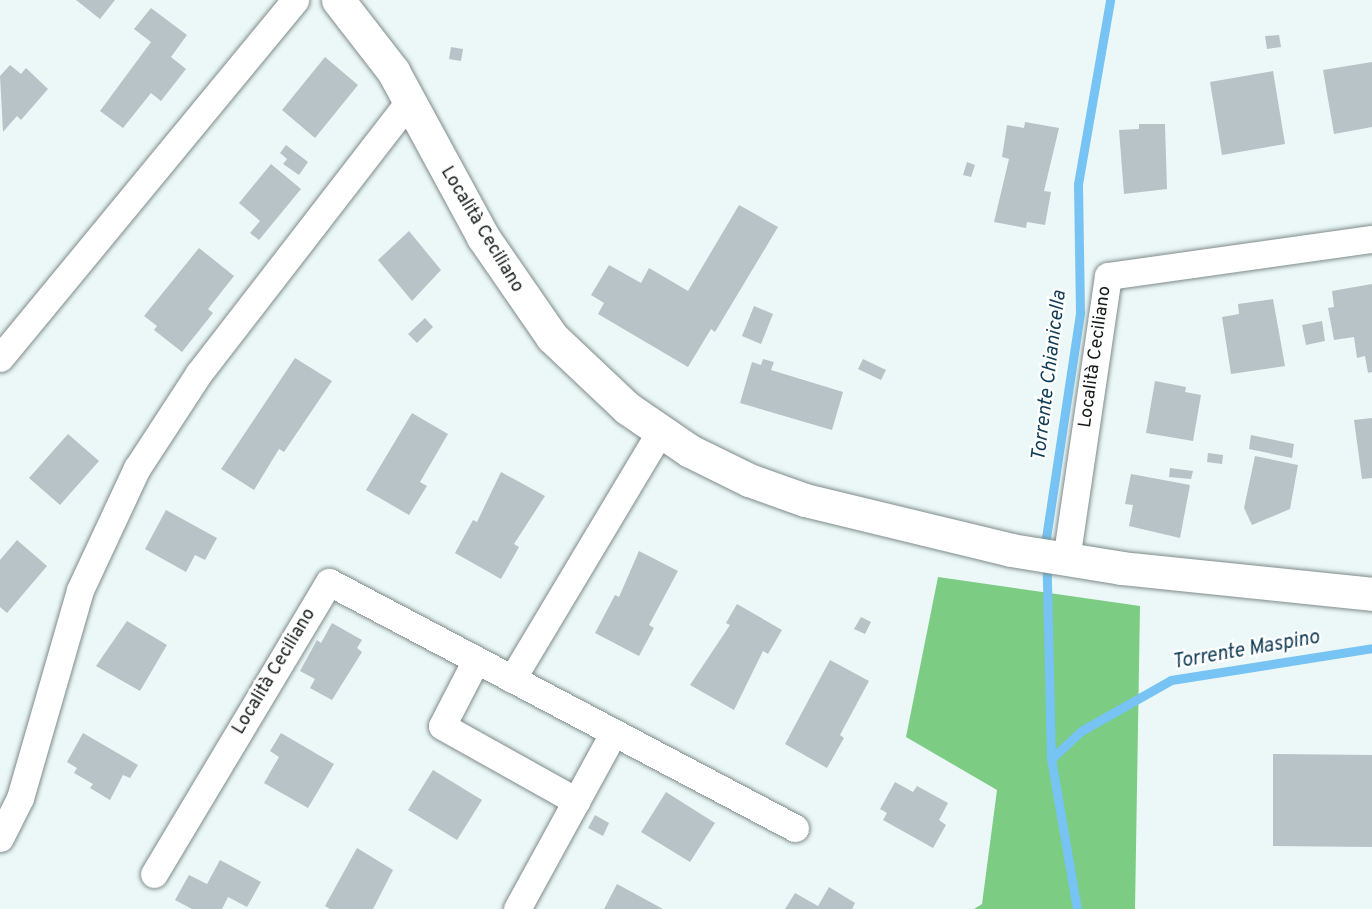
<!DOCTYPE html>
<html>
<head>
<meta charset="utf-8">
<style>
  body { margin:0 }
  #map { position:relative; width:1372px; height:909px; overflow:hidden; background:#ebf8f7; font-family:Overpass,sans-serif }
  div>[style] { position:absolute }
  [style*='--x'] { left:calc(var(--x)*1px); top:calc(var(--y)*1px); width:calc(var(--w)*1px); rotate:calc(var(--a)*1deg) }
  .forest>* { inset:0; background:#7ccc84 }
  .stream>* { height:9px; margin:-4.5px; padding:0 4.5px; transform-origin:4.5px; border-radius:4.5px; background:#76c3f4 }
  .building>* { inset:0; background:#b7c3c7 }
  .roads { filter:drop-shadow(0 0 2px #7f8b8a) drop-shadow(0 0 2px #7f8b8a) }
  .street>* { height:27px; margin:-13.5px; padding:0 13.5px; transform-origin:13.5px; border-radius:13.5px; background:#fff }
  .secondary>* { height:33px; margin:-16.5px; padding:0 16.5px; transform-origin:16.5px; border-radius:16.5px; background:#fff }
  span { translate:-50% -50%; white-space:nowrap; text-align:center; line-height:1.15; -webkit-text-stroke:4.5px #fff; paint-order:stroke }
  .street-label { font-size:18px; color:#161b1a }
  .water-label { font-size:20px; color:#103c55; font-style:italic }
</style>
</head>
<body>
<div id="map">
  <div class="forest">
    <i style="clip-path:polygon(938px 577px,1140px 606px,1135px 909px,974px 909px,982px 904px,997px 790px,906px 737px)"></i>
  </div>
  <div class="stream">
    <i style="--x:1051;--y:759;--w:41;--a:-43"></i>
    <i style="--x:1081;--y:731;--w:103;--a:-29.5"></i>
    <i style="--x:1171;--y:680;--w:204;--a:-9"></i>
    <i style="--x:1077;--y:909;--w:152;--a:-99.8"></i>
    <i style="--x:1051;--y:759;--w:221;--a:-91.3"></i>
    <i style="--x:1046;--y:538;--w:229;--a:-81.4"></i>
    <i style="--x:1080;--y:312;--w:128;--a:-90.9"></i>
    <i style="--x:1078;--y:184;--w:187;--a:-80.1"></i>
  </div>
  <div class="building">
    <i style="clip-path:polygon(76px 0,115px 0,100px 19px)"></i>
    <i style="clip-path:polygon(151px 8px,187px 35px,171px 57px,186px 69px,161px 101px,151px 93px,123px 128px,100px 111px,151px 42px,134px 29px)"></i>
    <i style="clip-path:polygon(1279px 35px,1281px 47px,1267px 49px,1265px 36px)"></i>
    <i style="clip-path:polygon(451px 47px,463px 49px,461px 61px,449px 59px)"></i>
    <i style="clip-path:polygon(325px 57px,358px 85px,315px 138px,282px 110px)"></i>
    <i style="clip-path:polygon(1372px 62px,1372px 127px,1334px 134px,1323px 70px)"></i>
    <i style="clip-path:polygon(10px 65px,21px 74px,26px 68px,48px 89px,21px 120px,17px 116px,3px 132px,0 76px)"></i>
    <i style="clip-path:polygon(1273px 71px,1285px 144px,1222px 155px,1210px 82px)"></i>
    <i style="clip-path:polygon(1025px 122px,1059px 128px,1044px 191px,1051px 192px,1045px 225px,1027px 222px,1026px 228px,994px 222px,1009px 159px,1002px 157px,1007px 125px,1024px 128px)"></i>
    <i style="clip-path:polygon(1139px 124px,1165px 124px,1167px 189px,1124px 194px,1119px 130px,1139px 129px)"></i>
    <i style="clip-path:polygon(286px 145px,308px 162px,299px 175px,283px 164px,287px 159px,280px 153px)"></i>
    <i style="clip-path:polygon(967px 162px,975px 165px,971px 177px,963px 175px)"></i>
    <i style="clip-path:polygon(271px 164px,301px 189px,259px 240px,250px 233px,260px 221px,239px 203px)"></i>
    <i style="clip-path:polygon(739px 205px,778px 227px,715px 332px,711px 329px,688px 367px,598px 314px,604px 303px,591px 295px,609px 265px,641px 283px,649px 268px,688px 291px)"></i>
    <i style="clip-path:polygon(409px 231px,441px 270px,412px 301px,378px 260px)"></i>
    <i style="clip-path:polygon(199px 248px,234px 276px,208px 309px,213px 313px,182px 352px,154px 330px,157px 326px,144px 316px)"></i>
    <i style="clip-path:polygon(1372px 284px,1372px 372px,1368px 373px,1365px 356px,1357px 358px,1354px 337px,1334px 340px,1328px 308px,1334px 307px,1332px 291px)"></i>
    <i style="clip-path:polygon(1273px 299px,1285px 366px,1231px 374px,1222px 317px,1239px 314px,1238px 304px)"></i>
    <i style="clip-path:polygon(754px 306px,773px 314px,761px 344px,742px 336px)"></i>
    <i style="clip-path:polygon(425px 318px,433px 327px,417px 343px,408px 334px)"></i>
    <i style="clip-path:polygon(1322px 321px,1325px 341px,1306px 345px,1302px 325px)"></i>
    <i style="clip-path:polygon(295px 358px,332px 381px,284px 452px,279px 449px,254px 490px,221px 469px)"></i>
    <i style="clip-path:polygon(763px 359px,774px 362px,771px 370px,843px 392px,832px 430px,740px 403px,752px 362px,761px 365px)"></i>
    <i style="clip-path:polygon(863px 359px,886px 370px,881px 380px,858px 369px)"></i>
    <i style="clip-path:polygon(1155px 381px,1186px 387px,1185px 392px,1201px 395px,1193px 441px,1146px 433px)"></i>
    <i style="clip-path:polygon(412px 413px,448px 434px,420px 482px,427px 486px,409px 515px,366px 490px)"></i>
    <i style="clip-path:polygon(1372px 418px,1372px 478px,1362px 479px,1354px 420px)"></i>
    <i style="clip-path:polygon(68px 434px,99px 461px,60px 505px,29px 478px)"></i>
    <i style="clip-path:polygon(1251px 435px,1294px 444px,1292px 458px,1249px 449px)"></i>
    <i style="clip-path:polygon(1208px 453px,1223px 455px,1222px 464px,1207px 462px)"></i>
    <i style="clip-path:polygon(1255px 456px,1298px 465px,1290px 509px,1252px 525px,1244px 508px)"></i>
    <i style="clip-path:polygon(1170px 468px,1193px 471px,1191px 479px,1169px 477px)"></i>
    <i style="clip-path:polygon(501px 472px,545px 496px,514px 544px,519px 547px,501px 579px,455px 553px,473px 520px,477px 522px)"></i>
    <i style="clip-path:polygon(1131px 474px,1190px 485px,1180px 538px,1129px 526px,1133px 505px,1125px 504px)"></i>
    <i style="clip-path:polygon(166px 510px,217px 538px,205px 560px,195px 555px,186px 572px,145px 549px)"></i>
    <i style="clip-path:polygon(17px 540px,47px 566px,7px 613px,0 607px,0 560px)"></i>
    <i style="clip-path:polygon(639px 551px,678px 571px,649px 625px,654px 628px,639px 656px,595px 633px,615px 595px,619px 597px)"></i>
    <i style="clip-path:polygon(737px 604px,782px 630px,768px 654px,763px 651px,734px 710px,690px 685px,730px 625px,726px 623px)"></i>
    <i style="clip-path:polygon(861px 617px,871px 622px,865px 634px,854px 629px)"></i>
    <i style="clip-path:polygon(127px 621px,167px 645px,140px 691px,96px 666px)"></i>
    <i style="clip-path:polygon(332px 623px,362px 640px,357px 648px,362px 652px,332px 700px,310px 688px,315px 679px,300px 671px,317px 640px,321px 643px)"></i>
    <i style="clip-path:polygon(830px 660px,869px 681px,840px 735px,844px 738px,827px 768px,785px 744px)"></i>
    <i style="clip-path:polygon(83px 733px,138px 765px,130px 778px,123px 775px,110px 800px,90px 788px,93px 784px,74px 773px,77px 768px,67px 762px)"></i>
    <i style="clip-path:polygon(281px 733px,334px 764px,308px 808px,264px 783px,279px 757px,270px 751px)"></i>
    <i style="clip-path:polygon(1273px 754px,1372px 755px,1372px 847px,1273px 846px)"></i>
    <i style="clip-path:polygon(433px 770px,482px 800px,457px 840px,408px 810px)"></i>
    <i style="clip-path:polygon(895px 782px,913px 792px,917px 786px,948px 803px,939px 820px,946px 825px,933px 848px,883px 820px,887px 813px,880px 809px)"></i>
    <i style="clip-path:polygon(666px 792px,715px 823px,690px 862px,641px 832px)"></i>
    <i style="clip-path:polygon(595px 815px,609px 823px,603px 836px,588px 828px)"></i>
    <i style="clip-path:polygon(357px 848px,393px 870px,373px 909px,330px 909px,325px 906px)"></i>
    <i style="clip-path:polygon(220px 860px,261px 882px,247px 907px,228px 897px,222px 909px,192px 909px,175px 900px,189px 875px,207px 884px)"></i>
    <i style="clip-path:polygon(617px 884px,663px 909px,604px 909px)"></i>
    <i style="clip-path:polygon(829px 887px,855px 903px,852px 909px,785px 909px,795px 893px,818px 906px)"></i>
  </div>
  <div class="roads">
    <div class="street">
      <i style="--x:0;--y:358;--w:464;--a:-50.5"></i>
      <i style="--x:1066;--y:560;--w:287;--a:-81.6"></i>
      <i style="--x:1108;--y:276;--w:267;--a:-8"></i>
      <i style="--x:476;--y:660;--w:74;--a:117.3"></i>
      <i style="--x:442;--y:726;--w:154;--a:29.2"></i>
      <i style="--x:512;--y:679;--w:287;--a:-59.1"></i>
      <i style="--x:0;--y:838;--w:45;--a:-63.4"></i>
      <i style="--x:20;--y:798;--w:216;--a:-73.9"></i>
      <i style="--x:80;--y:590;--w:135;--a:-65"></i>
      <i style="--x:137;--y:468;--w:113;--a:-56.9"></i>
      <i style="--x:199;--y:373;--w:344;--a:-52.3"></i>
      <i style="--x:154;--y:874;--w:340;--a:-59.1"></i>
      <i style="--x:329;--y:582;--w:527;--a:27.83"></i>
      <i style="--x:517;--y:909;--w:200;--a:-61.3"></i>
    </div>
    <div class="secondary">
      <i style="--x:338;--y:0;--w:90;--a:52.2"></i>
      <i style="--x:393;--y:71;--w:189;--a:61.5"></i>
      <i style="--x:483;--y:237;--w:121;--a:55.4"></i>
      <i style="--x:552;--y:337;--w:103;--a:43.4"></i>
      <i style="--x:627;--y:408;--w:76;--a:34.3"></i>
      <i style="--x:690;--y:451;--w:66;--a:26.2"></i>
      <i style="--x:749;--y:480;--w:59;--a:19.7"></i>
      <i style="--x:805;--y:500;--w:212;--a:13.6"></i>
      <i style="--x:1011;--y:550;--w:112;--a:9.2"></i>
      <i style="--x:1122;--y:568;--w:251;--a:5.9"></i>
    </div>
  </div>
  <div class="street-label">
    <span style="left:481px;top:230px;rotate:59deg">Località Ceciliano</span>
    <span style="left:1096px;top:357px;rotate:-82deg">Località Ceciliano</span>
    <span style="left:275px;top:672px;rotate:-59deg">Località Ceciliano</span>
  </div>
  <div class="water-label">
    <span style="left:1050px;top:376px;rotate:-83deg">Torrente Chianicella</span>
    <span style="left:1246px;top:651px;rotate:-10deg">Torrente Maspino</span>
  </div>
</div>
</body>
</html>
